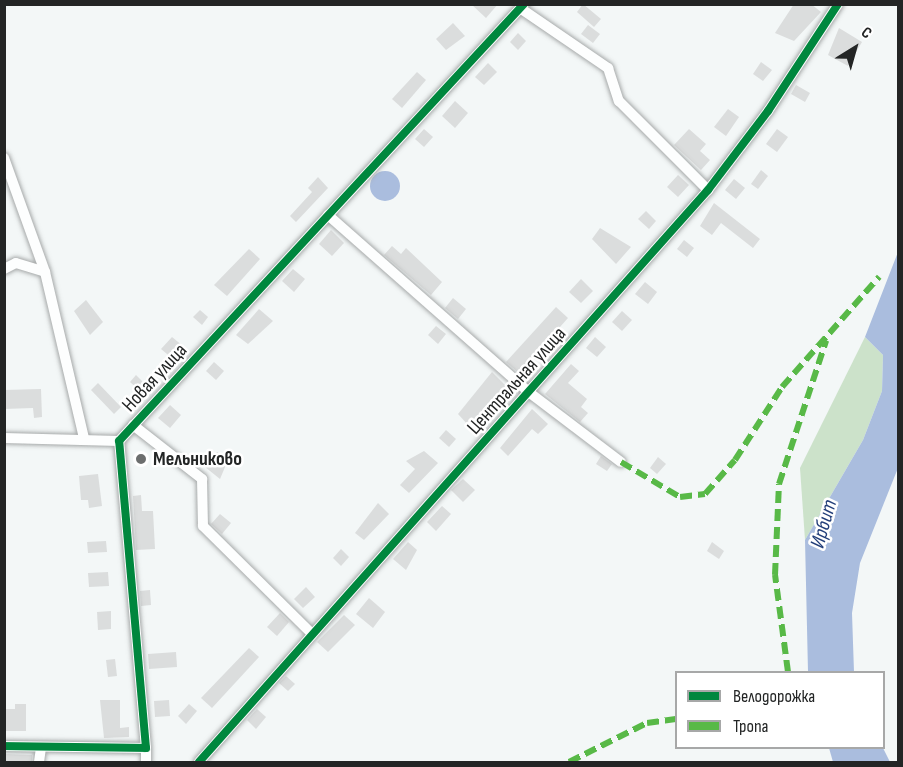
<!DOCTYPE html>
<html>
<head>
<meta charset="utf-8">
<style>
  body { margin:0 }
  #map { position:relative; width:903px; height:767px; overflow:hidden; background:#f3f7f7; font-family:"Sofia Sans Condensed",sans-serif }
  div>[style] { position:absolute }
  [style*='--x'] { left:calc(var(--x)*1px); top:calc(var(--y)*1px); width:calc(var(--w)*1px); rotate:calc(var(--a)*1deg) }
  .green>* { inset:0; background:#cce2ca }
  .water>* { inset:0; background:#aabdde }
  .round { border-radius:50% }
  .building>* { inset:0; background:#dbdddd }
  .roads { filter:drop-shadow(0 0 2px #a7aaaa) drop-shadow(0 0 2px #a7aaaa) }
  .minor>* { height:10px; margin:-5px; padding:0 5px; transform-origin:5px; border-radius:5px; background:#fdfefe }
  .quiet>* { height:6px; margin-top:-3px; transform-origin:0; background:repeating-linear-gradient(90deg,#58b947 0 12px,transparent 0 18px) }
  .cycleway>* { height:8px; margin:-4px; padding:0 4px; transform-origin:4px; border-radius:4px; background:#00873e }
  .dots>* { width:16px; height:16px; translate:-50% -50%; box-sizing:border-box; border:3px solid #fff; border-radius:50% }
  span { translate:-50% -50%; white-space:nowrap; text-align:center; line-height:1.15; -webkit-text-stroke:5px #fff; paint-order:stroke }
  .street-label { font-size:20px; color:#232525 }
  .poi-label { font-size:20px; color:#232525; font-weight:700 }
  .left { translate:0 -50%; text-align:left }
  .water-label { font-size:21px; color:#233f7a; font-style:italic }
  .frame { position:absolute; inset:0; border:6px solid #232525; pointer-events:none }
  .legend { position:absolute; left:675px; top:671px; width:210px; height:78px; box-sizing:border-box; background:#fff; border:2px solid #a7a8a8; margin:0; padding:8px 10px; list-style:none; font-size:18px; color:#232525 }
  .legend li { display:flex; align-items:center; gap:12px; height:30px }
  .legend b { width:30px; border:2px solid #a7a8a8 }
  .north { position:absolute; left:825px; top:18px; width:60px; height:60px; -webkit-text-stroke:4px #fff; paint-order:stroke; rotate:37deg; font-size:16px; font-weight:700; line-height:24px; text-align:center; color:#232525 }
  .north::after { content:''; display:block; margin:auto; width:21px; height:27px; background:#232525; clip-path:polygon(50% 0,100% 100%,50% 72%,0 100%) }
</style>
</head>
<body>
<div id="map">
  <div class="green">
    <i style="clip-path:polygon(865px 337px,883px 355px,882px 391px,863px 440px,805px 540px,800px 468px)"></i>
  </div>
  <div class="water">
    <i class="round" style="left:370px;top:171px;width:30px;height:30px"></i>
    <i style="clip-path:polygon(898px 252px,898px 468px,860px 563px,852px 613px,854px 672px,808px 672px,805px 540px,863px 440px,882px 391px,883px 355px,865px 337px)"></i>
    <i style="clip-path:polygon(829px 748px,883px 748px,890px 762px,833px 762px)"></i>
  </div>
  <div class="building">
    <i style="clip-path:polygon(471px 4px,498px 4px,486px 18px)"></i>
    <i style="clip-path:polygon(583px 4px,601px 19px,594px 27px,577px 12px)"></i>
    <i style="clip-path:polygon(794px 4px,811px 4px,821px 12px,794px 41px,775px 33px)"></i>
    <i style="clip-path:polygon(453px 23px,465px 36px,446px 50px,436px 39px)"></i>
    <i style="clip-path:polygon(588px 25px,600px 34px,593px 43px,581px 34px)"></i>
    <i style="clip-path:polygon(839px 28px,862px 42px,848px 66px,828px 55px)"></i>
    <i style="clip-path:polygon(518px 33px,526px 41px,518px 50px,510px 42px)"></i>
    <i style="clip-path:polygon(761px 62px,772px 70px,763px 81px,753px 74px)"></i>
    <i style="clip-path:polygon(488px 63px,497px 72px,484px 85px,475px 77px)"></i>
    <i style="clip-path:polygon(417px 72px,426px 80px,402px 108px,392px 99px)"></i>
    <i style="clip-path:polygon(796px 85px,810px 93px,805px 102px,791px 94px)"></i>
    <i style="clip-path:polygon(455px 101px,468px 113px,455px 128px,442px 116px)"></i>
    <i style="clip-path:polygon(728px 109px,739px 117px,726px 136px,714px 127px)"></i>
    <i style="clip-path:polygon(424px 129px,433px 137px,424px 147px,415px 139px)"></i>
    <i style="clip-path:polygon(689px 129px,706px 144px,700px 151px,710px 160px,701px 170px,674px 145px)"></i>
    <i style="clip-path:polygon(777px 129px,788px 137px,777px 152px,766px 144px)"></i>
    <i style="clip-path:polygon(761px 170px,768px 176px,758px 189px,751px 184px)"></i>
    <i style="clip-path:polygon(678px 175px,689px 185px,678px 197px,667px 187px)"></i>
    <i style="clip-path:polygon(318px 177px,328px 188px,296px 222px,290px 216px,312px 192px,308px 188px)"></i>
    <i style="clip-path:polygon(734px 179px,745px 188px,736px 199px,725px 190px)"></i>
    <i style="clip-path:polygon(714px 203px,760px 239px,753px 248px,721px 223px,712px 235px,700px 226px)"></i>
    <i style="clip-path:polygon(646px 211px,656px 221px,649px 229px,638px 219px)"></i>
    <i style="clip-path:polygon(600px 228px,631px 247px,616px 264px,592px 239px)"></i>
    <i style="clip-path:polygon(331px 230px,344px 243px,332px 256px,319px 244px)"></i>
    <i style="clip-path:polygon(684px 240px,694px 248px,687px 257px,677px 249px)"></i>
    <i style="clip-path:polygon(392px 246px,401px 254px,406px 248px,442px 282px,431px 295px,384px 255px)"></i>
    <i style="clip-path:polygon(249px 249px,260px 259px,227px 296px,214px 285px)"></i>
    <i style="clip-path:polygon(293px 269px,305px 279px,294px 292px,282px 281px)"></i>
    <i style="clip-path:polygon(581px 279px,593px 291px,581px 303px,569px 292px)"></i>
    <i style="clip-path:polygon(645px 282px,657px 292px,648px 304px,635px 294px)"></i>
    <i style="clip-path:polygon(453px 298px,466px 309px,458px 319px,445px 308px)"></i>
    <i style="clip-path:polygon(86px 300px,103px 322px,90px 335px,74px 311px)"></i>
    <i style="clip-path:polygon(556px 307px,568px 318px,519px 373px,506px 362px)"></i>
    <i style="clip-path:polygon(259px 309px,273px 321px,248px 344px,236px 335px)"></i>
    <i style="clip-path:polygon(200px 310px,208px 317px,202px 325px,193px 317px)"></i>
    <i style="clip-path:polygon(622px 311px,632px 320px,622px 331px,612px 322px)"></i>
    <i style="clip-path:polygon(436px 326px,446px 334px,438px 344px,428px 335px)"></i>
    <i style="clip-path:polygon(172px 337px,183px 346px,173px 359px,161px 349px)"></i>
    <i style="clip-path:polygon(595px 337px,606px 347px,597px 357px,586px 348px)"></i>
    <i style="clip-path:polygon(214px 362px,224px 371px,216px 380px,206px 371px)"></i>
    <i style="clip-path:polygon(571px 364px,579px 371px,568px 383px,587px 399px,581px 407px,588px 413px,580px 422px,545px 394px)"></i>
    <i style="clip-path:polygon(492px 372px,508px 388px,468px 425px,458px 414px)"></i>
    <i style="clip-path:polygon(136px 375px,145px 384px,139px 390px,130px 382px)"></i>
    <i style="clip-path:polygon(98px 383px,121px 407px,114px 414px,91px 390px)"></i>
    <i style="clip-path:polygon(41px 389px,42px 417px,34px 418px,33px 408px,4px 409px,4px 390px)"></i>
    <i style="clip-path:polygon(170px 405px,181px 415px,170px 428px,158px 418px)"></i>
    <i style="clip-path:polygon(532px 409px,548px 424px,538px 434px,532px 429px,508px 456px,500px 448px)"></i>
    <i style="clip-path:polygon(446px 430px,456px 439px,449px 447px,439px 438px)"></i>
    <i style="clip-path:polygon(424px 451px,438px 463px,409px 493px,400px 485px,415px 469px,406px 461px)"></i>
    <i style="clip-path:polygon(217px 452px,228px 460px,220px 479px,205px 467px)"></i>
    <i style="clip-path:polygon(601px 456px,612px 464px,607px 471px,596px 464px)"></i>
    <i style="clip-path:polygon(658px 457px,666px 464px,657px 474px,650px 468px)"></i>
    <i style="clip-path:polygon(98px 474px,102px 506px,89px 508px,88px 500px,81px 500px,79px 476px)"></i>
    <i style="clip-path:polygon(463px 479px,475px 490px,463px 502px,451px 490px)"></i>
    <i style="clip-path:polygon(141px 495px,142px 511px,153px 511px,155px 549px,136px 550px,133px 496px)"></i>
    <i style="clip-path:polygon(378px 503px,389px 514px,364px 540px,355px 533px)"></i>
    <i style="clip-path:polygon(442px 506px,451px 514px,436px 531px,427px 522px)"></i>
    <i style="clip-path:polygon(220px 514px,231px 523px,222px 534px,211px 524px)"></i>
    <i style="clip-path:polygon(106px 541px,107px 552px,88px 553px,87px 542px)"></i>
    <i style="clip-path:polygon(408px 542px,417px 550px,406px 570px,393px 559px)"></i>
    <i style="clip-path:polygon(712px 542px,724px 551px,719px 559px,707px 551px)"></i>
    <i style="clip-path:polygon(341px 549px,349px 557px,341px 566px,333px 558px)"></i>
    <i style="clip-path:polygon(108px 572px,109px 586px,89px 587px,88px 573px)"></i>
    <i style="clip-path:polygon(306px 587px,315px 597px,303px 608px,294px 599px)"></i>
    <i style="clip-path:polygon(150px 590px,151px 605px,141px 606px,140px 591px)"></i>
    <i style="clip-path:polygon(369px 598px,385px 612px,373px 628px,356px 614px)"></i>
    <i style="clip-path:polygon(111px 611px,111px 629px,98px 630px,97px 612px)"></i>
    <i style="clip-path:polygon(280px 613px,289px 622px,277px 636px,267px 627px)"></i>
    <i style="clip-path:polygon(344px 615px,355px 625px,328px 652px,317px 642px)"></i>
    <i style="clip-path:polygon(249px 648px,259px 657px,212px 708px,201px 698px)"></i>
    <i style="clip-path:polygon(176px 652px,177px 667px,149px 669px,148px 654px)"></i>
    <i style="clip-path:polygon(115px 659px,117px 676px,108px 677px,106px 660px)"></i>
    <i style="clip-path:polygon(286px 676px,295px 684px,288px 691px,279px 683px)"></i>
    <i style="clip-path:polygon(100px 700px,120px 700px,120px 728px,129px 727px,129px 737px,104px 738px)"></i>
    <i style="clip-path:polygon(169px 700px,170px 716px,155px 717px,154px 701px)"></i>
    <i style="clip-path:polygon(15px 704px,26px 704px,26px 731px,4px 731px,4px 709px,15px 709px)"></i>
    <i style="clip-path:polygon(189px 704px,197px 711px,186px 724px,178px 716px)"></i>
    <i style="clip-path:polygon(257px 709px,266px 717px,256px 729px,247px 720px)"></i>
    <i style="clip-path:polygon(4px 754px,32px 755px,32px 762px,4px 762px)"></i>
  </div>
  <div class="roads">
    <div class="minor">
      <i style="--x:520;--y:8;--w:107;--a:34.3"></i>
      <i style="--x:608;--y:68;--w:35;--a:72"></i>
      <i style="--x:619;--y:101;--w:126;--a:45"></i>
      <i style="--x:4;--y:158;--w:121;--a:70.2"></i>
      <i style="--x:45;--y:272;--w:171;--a:76.8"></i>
      <i style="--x:328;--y:215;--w:269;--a:41.4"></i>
      <i style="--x:530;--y:393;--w:114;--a:37.2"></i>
      <i style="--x:4;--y:269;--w:13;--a:-27"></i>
      <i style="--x:16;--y:263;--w:30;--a:17"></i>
      <i style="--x:133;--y:425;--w:88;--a:38"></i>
      <i style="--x:202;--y:479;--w:47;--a:88.8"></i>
      <i style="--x:203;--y:526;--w:151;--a:44.7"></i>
      <i style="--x:4;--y:438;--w:115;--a:1.5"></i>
      <i style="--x:4;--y:746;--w:142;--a:0.8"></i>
      <i style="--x:146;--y:748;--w:308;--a:-95"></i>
      <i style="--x:119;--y:441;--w:596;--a:-47.18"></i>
      <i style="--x:146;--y:748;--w:14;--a:90"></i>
      <i style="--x:39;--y:762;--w:15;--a:-82"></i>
      <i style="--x:199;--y:762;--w:766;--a:-48.34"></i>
      <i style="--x:708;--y:190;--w:99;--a:-52.8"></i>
      <i style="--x:768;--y:111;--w:128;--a:-56.8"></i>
    </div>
  </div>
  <div class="quiet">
    <i style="--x:621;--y:462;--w:69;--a:30.7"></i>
    <i style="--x:680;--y:497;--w:25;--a:-7"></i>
    <i style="--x:705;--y:494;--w:45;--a:-48.6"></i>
    <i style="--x:735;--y:460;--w:87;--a:-57.2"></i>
    <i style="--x:782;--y:387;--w:147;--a:-48.6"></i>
    <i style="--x:788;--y:672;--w:98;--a:-97.6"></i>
    <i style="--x:775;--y:575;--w:91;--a:-87.5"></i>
    <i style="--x:779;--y:484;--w:151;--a:-71.8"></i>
    <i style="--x:569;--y:762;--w:87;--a:-26.6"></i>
    <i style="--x:647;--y:723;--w:29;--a:-8"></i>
  </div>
  <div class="cycleway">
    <i style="--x:4;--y:746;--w:142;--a:0.8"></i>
    <i style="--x:146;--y:748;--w:308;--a:-95"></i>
    <i style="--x:119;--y:441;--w:596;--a:-47.18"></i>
    <i style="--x:199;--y:762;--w:766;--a:-48.34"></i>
    <i style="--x:708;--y:190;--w:99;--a:-52.8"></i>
    <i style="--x:768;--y:111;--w:128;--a:-56.8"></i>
  </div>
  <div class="dots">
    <i style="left:141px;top:459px;background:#6c6e6e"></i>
  </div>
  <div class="street-label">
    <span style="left:155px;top:378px;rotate:-47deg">Новая улица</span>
    <span style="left:517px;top:381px;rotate:-48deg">Центральная улица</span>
  </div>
  <div class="poi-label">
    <span class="left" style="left:153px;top:459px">Мельниково</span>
  </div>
  <div class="water-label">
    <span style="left:824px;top:524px;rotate:-74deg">Ирбит</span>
  </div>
  <div class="frame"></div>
  <ul class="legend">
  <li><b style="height:8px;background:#00873e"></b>Велодорожка</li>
  <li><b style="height:8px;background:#58b947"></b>Тропа</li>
  </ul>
  <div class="north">С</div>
</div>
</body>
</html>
